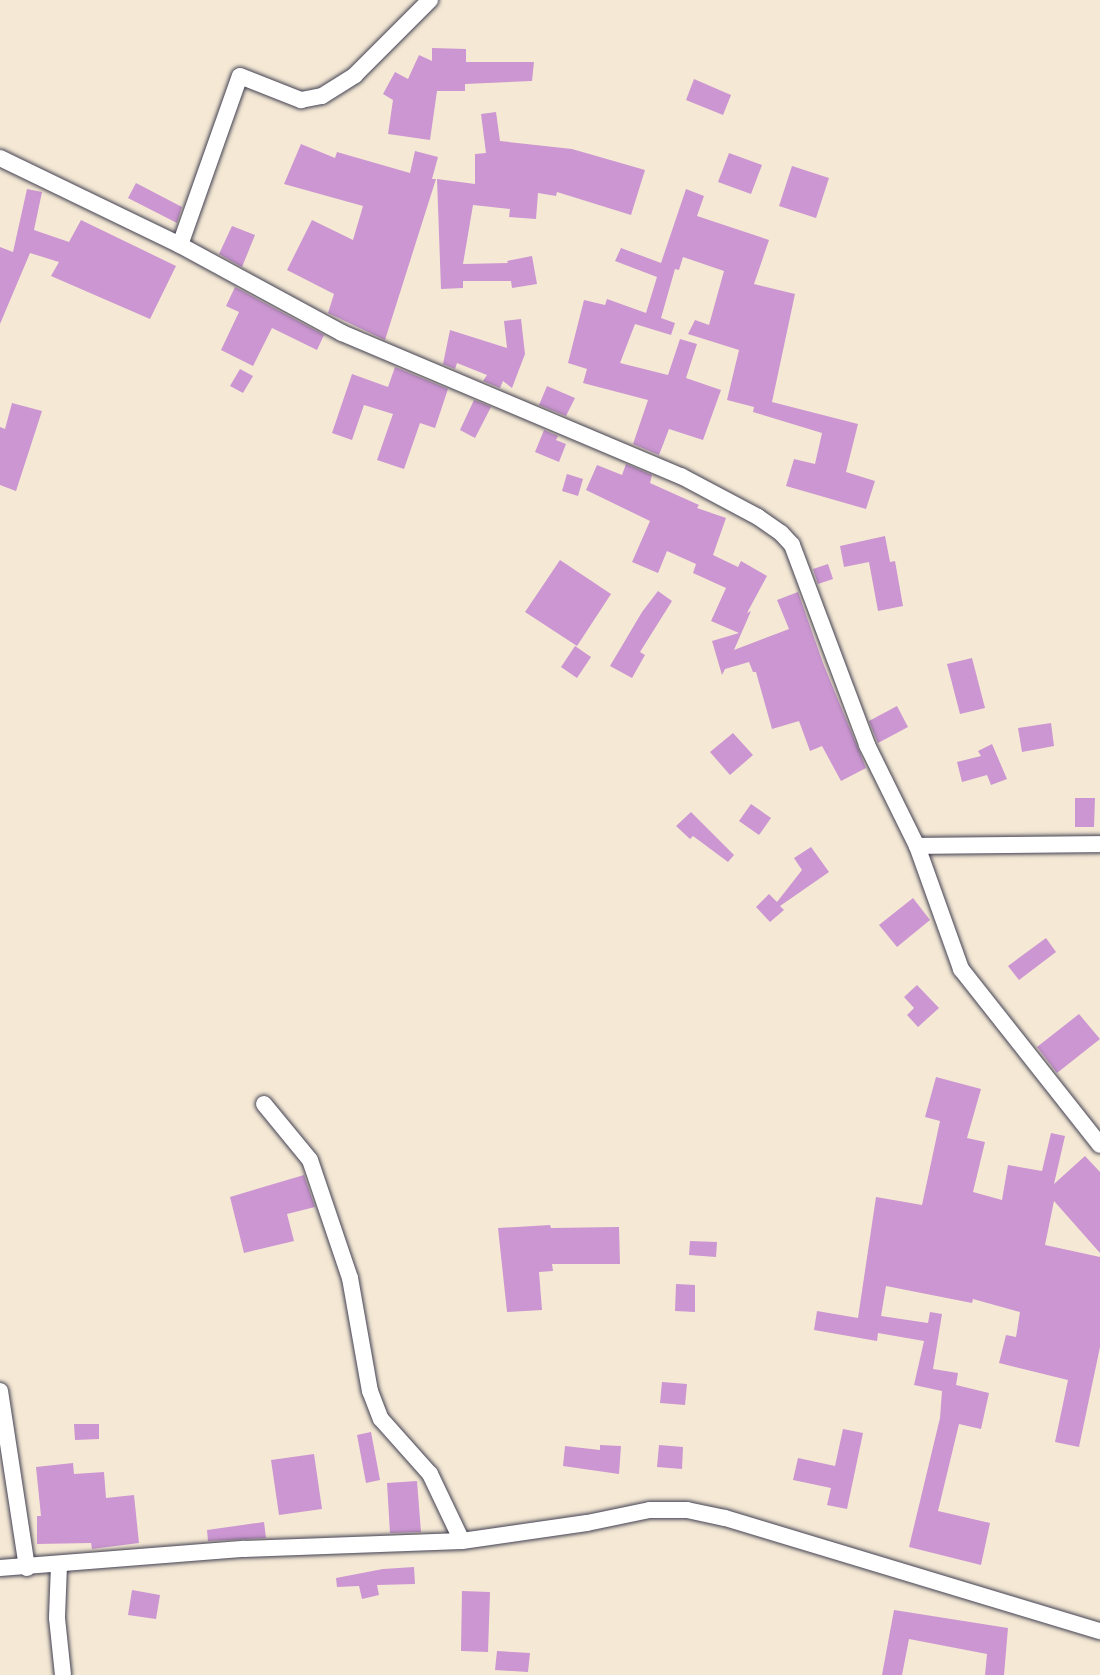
<!DOCTYPE html>
<html>
<head>
<meta charset="utf-8">
<style>
  body { margin:0 }
  #map { position:relative; width:1100px; height:1675px; overflow:hidden; background:#f5e9d5; font-family:Alegreya,serif }
  div>[style] { position:absolute }
  [style*='--x'] { left:calc(var(--x)*1px); top:calc(var(--y)*1px); width:calc(var(--w)*1px); rotate:calc(var(--a)*1deg) }
  .building>* { inset:0; background:#cb96d1 }
  .roads { filter:drop-shadow(0 0 2px #424052) drop-shadow(0 0 2px #424052) }
  .street>* { height:16px; margin:-8px; padding:0 8px; transform-origin:8px; border-radius:8px; background:#fff }
  span { translate:-50% -50%; white-space:nowrap; text-align:center; line-height:1.15; -webkit-text-stroke:7px #f7f3e8; paint-order:stroke }
</style>
</head>
<body>
<div id="map">
  <div class="building">
    <i style="clip-path:polygon(432px 48px,466px 49px,466px 62px,534px 62px,532px 81px,465px 84px,465px 91px,437px 91px,430px 140px,388px 134px,393px 100px,383px 94px,395px 72px,408px 79px,419px 55px,432px 61px)"></i>
    <i style="clip-path:polygon(694px 79px,731px 95px,723px 115px,686px 100px)"></i>
    <i style="clip-path:polygon(496px 112px,500px 141px,572px 149px,645px 170px,631px 215px,557px 192px,556px 196px,538px 193px,536px 219px,509px 217px,510px 209px,473px 205px,463px 264px,508px 263px,507px 261px,532px 256px,537px 284px,512px 288px,511px 281px,463px 281px,463px 288px,441px 289px,437px 179px,475px 184px,475px 154px,486px 153px,481px 114px)"></i>
    <i style="clip-path:polygon(301px 144px,335px 158px,337px 152px,410px 173px,415px 151px,438px 157px,432px 179px,436px 179px,385px 340px,328px 313px,334px 294px,287px 270px,312px 220px,353px 240px,363px 206px,284px 184px)"></i>
    <i style="clip-path:polygon(729px 153px,762px 165px,751px 194px,718px 182px)"></i>
    <i style="clip-path:polygon(792px 166px,829px 178px,816px 218px,779px 206px)"></i>
    <i style="clip-path:polygon(136px 183px,182px 207px,177px 223px,128px 198px)"></i>
    <i style="clip-path:polygon(27px 189px,42px 192px,34px 230px,69px 242px,81px 220px,176px 266px,150px 319px,51px 276px,59px 262px,30px 253px,0 324px,0 247px,13px 252px)"></i>
    <i style="clip-path:polygon(686px 189px,704px 196px,697px 216px,769px 240px,754px 284px,795px 294px,772px 402px,858px 424px,846px 472px,875px 481px,866px 509px,786px 486px,794px 459px,815px 464px,822px 433px,753px 412px,754px 407px,727px 400px,739px 350px,688px 334px,695px 320px,709px 325px,724px 271px,683px 257px,679px 270px,675px 269px,661px 318px,675px 323px,671px 335px,635px 324px,620px 363px,668px 375px,680px 339px,697px 344px,686px 378px,721px 390px,703px 440px,669px 429px,659px 455px,633px 444px,648px 400px,583px 383px,587px 369px,568px 363px,584px 300px,605px 305px,607px 299px,646px 313px,657px 277px,615px 261px,621px 248px,661px 263px)"></i>
    <i style="clip-path:polygon(232px 226px,255px 235px,242px 267px,219px 254px)"></i>
    <i style="clip-path:polygon(235px 287px,324px 335px,317px 350px,272px 328px,253px 366px,221px 350px,239px 312px,226px 306px)"></i>
    <i style="clip-path:polygon(521px 319px,525px 354px,512px 388px,503px 381px,500px 388px,483px 381px,487px 375px,457px 363px,455px 369px,443px 364px,450px 330px,507px 348px,504px 321px)"></i>
    <i style="clip-path:polygon(395px 367px,448px 389px,435px 428px,420px 423px,404px 469px,377px 460px,393px 414px,364px 405px,352px 440px,332px 433px,352px 374px,388px 387px)"></i>
    <i style="clip-path:polygon(240px 369px,253px 376px,243px 393px,230px 386px)"></i>
    <i style="clip-path:polygon(547px 386px,575px 398px,566px 416px,539px 405px)"></i>
    <i style="clip-path:polygon(474px 400px,491px 407px,475px 438px,460px 430px)"></i>
    <i style="clip-path:polygon(12px 403px,42px 411px,16px 491px,0 485px,0 427px,5px 429px)"></i>
    <i style="clip-path:polygon(544px 430px,558px 436px,556px 440px,566px 444px,559px 462px,535px 452px)"></i>
    <i style="clip-path:polygon(626px 464px,652px 475px,650px 483px,699px 505px,697px 508px,726px 518px,713px 555px,738px 567px,741px 561px,767px 576px,747px 613px,751px 611px,734px 650px,789px 629px,777px 600px,798px 592px,823px 663px,866px 768px,841px 781px,822px 746px,810px 751px,799px 721px,772px 729px,756px 672px,753px 672px,749px 662px,725px 669px,722px 675px,712px 641px,739px 633px,711px 621px,726px 588px,693px 573px,696px 564px,667px 551px,658px 573px,632px 562px,650px 521px,586px 490px,597px 465px,622px 475px)"></i>
    <i style="clip-path:polygon(567px 474px,583px 479px,578px 496px,562px 491px)"></i>
    <i style="clip-path:polygon(885px 536px,890px 562px,895px 561px,903px 606px,878px 611px,869px 562px,844px 567px,840px 546px)"></i>
    <i style="clip-path:polygon(560px 560px,611px 594px,577px 646px,525px 612px)"></i>
    <i style="clip-path:polygon(828px 564px,833px 579px,818px 584px,813px 569px)"></i>
    <i style="clip-path:polygon(658px 591px,672px 601px,640px 652px,645px 655px,632px 678px,610px 666px,642px 612px)"></i>
    <i style="clip-path:polygon(575px 646px,591px 657px,577px 678px,561px 667px)"></i>
    <i style="clip-path:polygon(972px 658px,985px 708px,960px 714px,947px 664px)"></i>
    <i style="clip-path:polygon(897px 706px,908px 727px,878px 743px,869px 721px)"></i>
    <i style="clip-path:polygon(1051px 723px,1054px 746px,1022px 752px,1018px 728px)"></i>
    <i style="clip-path:polygon(733px 733px,753px 755px,730px 775px,710px 752px)"></i>
    <i style="clip-path:polygon(992px 744px,1007px 779px,991px 785px,987px 775px,962px 782px,957px 762px,981px 756px,978px 751px)"></i>
    <i style="clip-path:polygon(1075px 798px,1095px 798px,1094px 827px,1075px 827px)"></i>
    <i style="clip-path:polygon(751px 804px,771px 818px,759px 835px,739px 821px)"></i>
    <i style="clip-path:polygon(691px 812px,734px 855px,728px 862px,693px 836px,690px 839px,676px 826px)"></i>
    <i style="clip-path:polygon(811px 847px,829px 872px,780px 906px,784px 910px,770px 922px,756px 907px,769px 894px,777px 902px,802px 870px,794px 858px)"></i>
    <i style="clip-path:polygon(913px 898px,930px 920px,897px 947px,879px 925px)"></i>
    <i style="clip-path:polygon(1046px 938px,1056px 952px,1019px 980px,1008px 966px)"></i>
    <i style="clip-path:polygon(917px 985px,939px 1008px,918px 1027px,907px 1015px,914px 1008px,904px 997px)"></i>
    <i style="clip-path:polygon(1079px 1014px,1100px 1039px,1057px 1073px,1037px 1047px)"></i>
    <i style="clip-path:polygon(936px 1077px,981px 1089px,967px 1138px,985px 1142px,973px 1192px,1002px 1200px,1008px 1165px,1042px 1171px,1051px 1133px,1065px 1136px,1054px 1184px,1085px 1156px,1100px 1172px,1100px 1253px,1054px 1201px,1045px 1245px,1100px 1257px,1100px 1347px,1079px 1447px,1055px 1442px,1068px 1380px,999px 1363px,1006px 1335px,1016px 1337px,1020px 1312px,973px 1299px,972px 1303px,886px 1286px,881px 1316px,928px 1323px,930px 1312px,942px 1314px,933px 1369px,958px 1373px,956px 1385px,989px 1393px,981px 1429px,959px 1424px,938px 1511px,990px 1523px,981px 1565px,909px 1547px,940px 1418px,942px 1391px,914px 1385px,924px 1341px,878px 1333px,877px 1341px,814px 1330px,817px 1311px,858px 1318px,876px 1197px,922px 1205px,940px 1121px,925px 1117px)"></i>
    <i style="clip-path:polygon(304px 1175px,315px 1207px,287px 1214px,294px 1241px,244px 1253px,230px 1197px)"></i>
    <i style="clip-path:polygon(550px 1225px,551px 1228px,619px 1227px,620px 1264px,552px 1264px,553px 1271px,539px 1272px,542px 1310px,507px 1312px,498px 1228px)"></i>
    <i style="clip-path:polygon(690px 1241px,717px 1242px,716px 1257px,689px 1255px)"></i>
    <i style="clip-path:polygon(676px 1284px,695px 1285px,695px 1312px,675px 1311px)"></i>
    <i style="clip-path:polygon(662px 1382px,687px 1384px,685px 1405px,660px 1403px)"></i>
    <i style="clip-path:polygon(74px 1424px,99px 1424px,99px 1439px,75px 1440px)"></i>
    <i style="clip-path:polygon(843px 1429px,863px 1433px,847px 1509px,827px 1505px,831px 1488px,793px 1480px,798px 1458px,835px 1466px)"></i>
    <i style="clip-path:polygon(371px 1432px,380px 1480px,366px 1483px,357px 1435px)"></i>
    <i style="clip-path:polygon(600px 1445px,621px 1446px,619px 1474px,563px 1466px,565px 1446px,600px 1450px)"></i>
    <i style="clip-path:polygon(659px 1445px,683px 1447px,682px 1469px,657px 1467px)"></i>
    <i style="clip-path:polygon(314px 1454px,322px 1509px,279px 1515px,271px 1460px)"></i>
    <i style="clip-path:polygon(73px 1463px,74px 1474px,104px 1472px,106px 1498px,134px 1495px,139px 1543px,92px 1549px,91px 1543px,37px 1544px,37px 1516px,41px 1516px,36px 1467px)"></i>
    <i style="clip-path:polygon(417px 1481px,421px 1532px,390px 1533px,387px 1483px)"></i>
    <i style="clip-path:polygon(264px 1522px,266px 1538px,208px 1541px,207px 1530px)"></i>
    <i style="clip-path:polygon(414px 1567px,415px 1584px,377px 1585px,379px 1595px,362px 1599px,359px 1586px,337px 1587px,336px 1578px,383px 1569px)"></i>
    <i style="clip-path:polygon(132px 1590px,160px 1595px,156px 1619px,128px 1615px)"></i>
    <i style="clip-path:polygon(462px 1591px,490px 1592px,488px 1652px,461px 1651px)"></i>
    <i style="clip-path:polygon(894px 1610px,1008px 1628px,1004px 1675px,985px 1675px,987px 1654px,909px 1639px,902px 1675px,882px 1675px)"></i>
    <i style="clip-path:polygon(497px 1651px,530px 1653px,528px 1672px,495px 1670px)"></i>
  </div>
  <div class="roads">
    <div class="street">
      <i style="--x:0;--y:158;--w:200;--a:25.8"></i>
      <i style="--x:180;--y:245;--w:184;--a:28.5"></i>
      <i style="--x:342;--y:333;--w:368;--a:22.9"></i>
      <i style="--x:681;--y:476;--w:87;--a:28"></i>
      <i style="--x:758;--y:517;--w:28;--a:35"></i>
      <i style="--x:781;--y:533;--w:16;--a:47"></i>
      <i style="--x:792;--y:545;--w:214;--a:69.4"></i>
      <i style="--x:867;--y:745;--w:113;--a:63.7"></i>
      <i style="--x:917;--y:846;--w:131;--a:70.3"></i>
      <i style="--x:961;--y:969;--w:224;--a:51.7"></i>
      <i style="--x:180;--y:245;--w:179;--a:-70.5"></i>
      <i style="--x:240;--y:76;--w:66;--a:21.5"></i>
      <i style="--x:301;--y:100;--w:21;--a:-11"></i>
      <i style="--x:322;--y:96;--w:39;--a:-32"></i>
      <i style="--x:355;--y:75;--w:106;--a:-45"></i>
      <i style="--x:917;--y:846;--w:183;--a:-0.6"></i>
      <i style="--x:264;--y:1104;--w:72;--a:50.6"></i>
      <i style="--x:310;--y:1160;--w:125;--a:71.3"></i>
      <i style="--x:350;--y:1278;--w:115;--a:80"></i>
      <i style="--x:370;--y:1391;--w:30;--a:69"></i>
      <i style="--x:381;--y:1419;--w:74;--a:48.3"></i>
      <i style="--x:430;--y:1474;--w:74;--a:64.5"></i>
      <i style="--x:0;--y:1391;--w:179;--a:81.3"></i>
      <i style="--x:59;--y:1565;--w:53;--a:92.2"></i>
      <i style="--x:57;--y:1618;--w:57;--a:84"></i>
      <i style="--x:0;--y:1568;--w:245;--a:-4.5"></i>
      <i style="--x:244;--y:1549;--w:218;--a:-2.1"></i>
      <i style="--x:462;--y:1541;--w:126;--a:-8.2"></i>
      <i style="--x:587;--y:1523;--w:64;--a:-11.7"></i>
      <i style="--x:650;--y:1510;--w:37;--a:0"></i>
      <i style="--x:687;--y:1510;--w:39;--a:12"></i>
      <i style="--x:725;--y:1518;--w:392;--a:16.8"></i>
    </div>
  </div>
</div>
</body>
</html>
